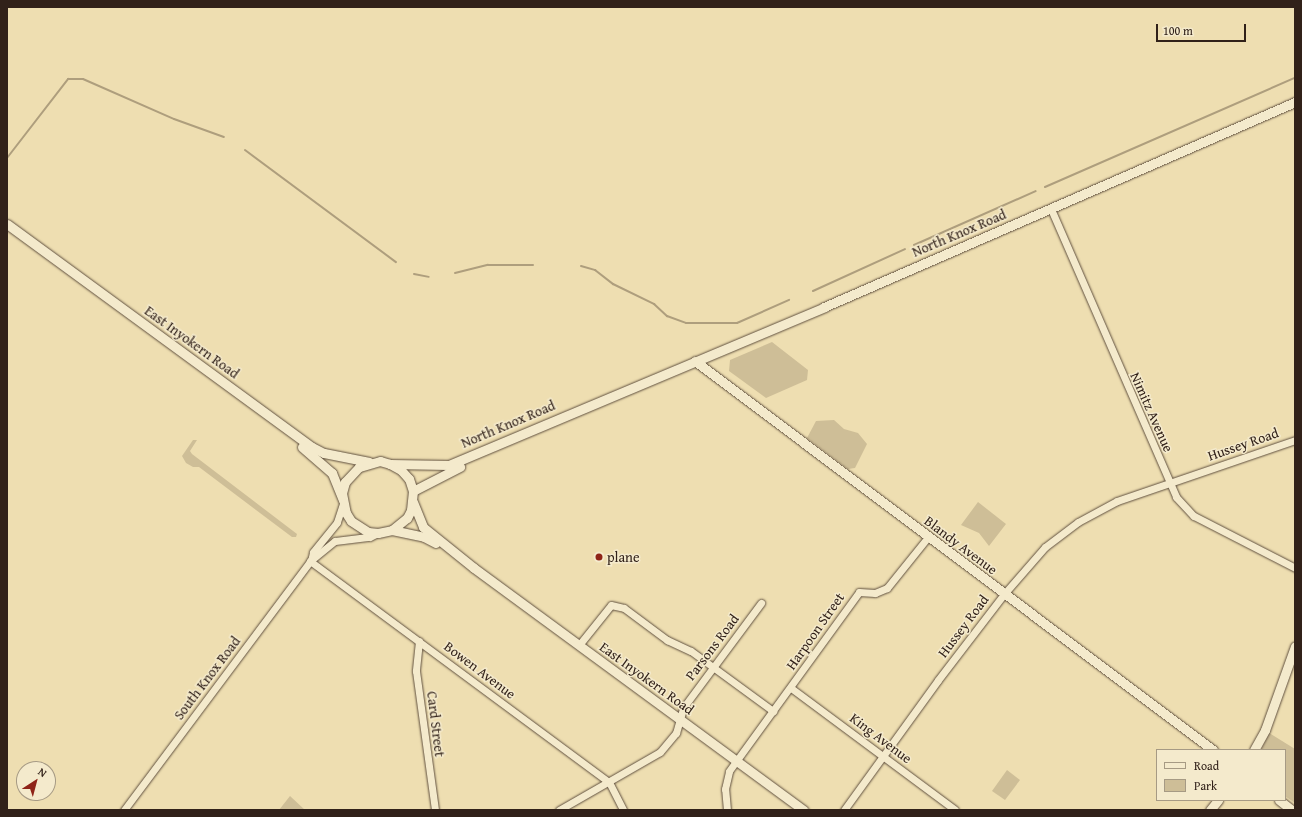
<!DOCTYPE html>
<html>
<head>
<meta charset="utf-8">
<style>
  body { margin:0 }
  #map { position:relative; width:1302px; height:817px; overflow:hidden; background:#eedeb1; font-family:"Gentium Book Plus",serif }
  div>[style] { position:absolute }
  [style*='--x'] { left:calc(var(--x)*1px); top:calc(var(--y)*1px); width:calc(var(--w)*1px); rotate:calc(var(--a)*1deg) }
  .green>* { inset:0; background:#cebe97 }
  .stream>* { height:2px; margin:-1px; padding:0 1px; transform-origin:1px; border-radius:1px; background:#ae9e7d }
  .roads { filter:drop-shadow(0 0 1px #60503f) drop-shadow(0 0 1px #60503f) }
  .minor>* { height:7px; margin:-3.5px; padding:0 3.5px; transform-origin:3.5px; border-radius:3.5px; background:#f4eacc }
  .tertiary>* { height:9px; margin:-4.5px; padding:0 4.5px; transform-origin:4.5px; border-radius:4.5px; background:#f4eacc }
  .dots>* { width:11px; height:11px; translate:-50% -50%; box-sizing:border-box; border:2px solid #f4eacc; border-radius:50% }
  span { translate:-50% -50%; white-space:nowrap; text-align:center; line-height:1.15; -webkit-text-stroke:3px #f4eacc; paint-order:stroke }
  .street-label { font-size:14px; color:#312119 }
  .poi-label { font-size:14px; color:#312119 }
  .left { translate:0 -50%; text-align:left }
  .frame { position:absolute; inset:0; border:8px solid #312119; pointer-events:none }
  .legend { position:absolute; left:1156px; top:749px; width:130px; height:52px; box-sizing:border-box; background:#f4eacc; border:1px solid #a69a84; margin:0; padding:5px 7px; list-style:none; font-size:12px; color:#312119 }
  .legend li { display:flex; align-items:center; gap:8px; height:20px }
  .legend b { width:20px; border:1px solid #a69a84 }
  .north { position:absolute; left:16px; top:761px; width:40px; height:40px; box-sizing:border-box; background:#f4eacc; border:1px solid #a69a84; border-radius:50%; rotate:36deg; font-size:11px; font-weight:700; line-height:16px; text-align:center; color:#312119 }
  .north::after { content:''; display:block; margin:auto; width:14px; height:18px; background:#8f2418; clip-path:polygon(50% 0,100% 100%,50% 72%,0 100%) }
  .scale { position:absolute; left:1156px; top:24px; width:90px; height:18px; box-sizing:border-box; border:2px solid #312119; border-top:0; padding-left:5px; font-size:12px; line-height:14px; white-space:nowrap; color:#312119; -webkit-text-stroke:3px #f4eacc; paint-order:stroke }
</style>
</head>
<body>
<div id="map">
  <div class="green">
    <i style="clip-path:polygon(772px 342px,808px 370px,807px 380px,766px 398px,729px 371px,730px 360px)"></i>
    <i style="clip-path:polygon(834px 420px,844px 429px,858px 433px,867px 444px,855px 468px,848px 469px,807px 438px,816px 421px)"></i>
    <i style="clip-path:polygon(193px 440px,197px 440px,190px 451px,192px 454px,297px 534px,296px 537px,292px 537px,199px 467px,193px 467px,186px 463px,182px 456px)"></i>
    <i style="clip-path:polygon(978px 502px,1006px 524px,989px 546px,979px 533px,961px 525px)"></i>
    <i style="clip-path:polygon(1269px 733px,1295px 749px,1295px 803px,1285px 796px,1285px 750px,1261px 750px)"></i>
    <i style="clip-path:polygon(1007px 770px,1020px 780px,1005px 800px,992px 791px)"></i>
    <i style="clip-path:polygon(290px 796px,305px 810px,279px 810px)"></i>
  </div>
  <div class="stream">
    <i style="--x:245;--y:150;--w:188;--a:36.6"></i>
    <i style="--x:7;--y:158;--w:100;--a:-52.3"></i>
    <i style="--x:68;--y:79;--w:15;--a:0"></i>
    <i style="--x:83;--y:79;--w:99;--a:23.7"></i>
    <i style="--x:174;--y:119;--w:53;--a:19.8"></i>
    <i style="--x:1045;--y:187;--w:273;--a:-23.6"></i>
    <i style="--x:914;--y:245;--w:133;--a:-23.9"></i>
    <i style="--x:581;--y:266;--w:15;--a:16"></i>
    <i style="--x:595;--y:270;--w:23;--a:38"></i>
    <i style="--x:613;--y:284;--w:46;--a:26"></i>
    <i style="--x:654;--y:304;--w:18;--a:43"></i>
    <i style="--x:667;--y:316;--w:20;--a:20"></i>
    <i style="--x:686;--y:323;--w:51;--a:0"></i>
    <i style="--x:737;--y:323;--w:57;--a:-23.9"></i>
    <i style="--x:455;--y:273;--w:34;--a:-14"></i>
    <i style="--x:488;--y:265;--w:45;--a:0"></i>
    <i style="--x:414;--y:274;--w:15;--a:11"></i>
    <i style="--x:813;--y:291;--w:101;--a:-24.5"></i>
  </div>
  <div class="roads">
    <div class="minor">
      <i style="--x:1051;--y:209;--w:314;--a:66.5"></i>
      <i style="--x:1176;--y:497;--w:26;--a:47"></i>
      <i style="--x:1194;--y:516;--w:114;--a:27.2"></i>
      <i style="--x:310;--y:561;--w:372;--a:36.5"></i>
      <i style="--x:609;--y:782;--w:31;--a:63"></i>
      <i style="--x:311;--y:561;--w:9;--a:-77"></i>
      <i style="--x:313;--y:552;--w:38;--a:-51"></i>
      <i style="--x:337;--y:522;--w:20;--a:-72"></i>
      <i style="--x:419;--y:641;--w:30;--a:96"></i>
      <i style="--x:416;--y:671;--w:140;--a:82.2"></i>
      <i style="--x:579;--y:645;--w:51;--a:-51.3"></i>
      <i style="--x:611;--y:605;--w:13;--a:13"></i>
      <i style="--x:624;--y:608;--w:54;--a:36.7"></i>
      <i style="--x:667;--y:640;--w:26;--a:25"></i>
      <i style="--x:691;--y:651;--w:102;--a:36.2"></i>
      <i style="--x:791;--y:688;--w:204;--a:36.6"></i>
      <i style="--x:124;--y:810;--w:311;--a:-53.2"></i>
      <i style="--x:310;--y:561;--w:32;--a:-39"></i>
      <i style="--x:335;--y:541;--w:35;--a:-7"></i>
      <i style="--x:370;--y:537;--w:9;--a:-27"></i>
      <i style="--x:559;--y:810;--w:116;--a:-29.9"></i>
      <i style="--x:660;--y:752;--w:25;--a:-50"></i>
      <i style="--x:676;--y:733;--w:26;--a:-74"></i>
      <i style="--x:683;--y:708;--w:131;--a:-53.4"></i>
      <i style="--x:727;--y:810;--w:21;--a:-95"></i>
      <i style="--x:725;--y:789;--w:18;--a:-77"></i>
      <i style="--x:729;--y:771;--w:221;--a:-54"></i>
      <i style="--x:859;--y:592;--w:16;--a:4"></i>
      <i style="--x:875;--y:593;--w:13;--a:-23"></i>
      <i style="--x:887;--y:588;--w:65;--a:-51.2"></i>
      <i style="--x:844;--y:810;--w:160;--a:-54.1"></i>
      <i style="--x:938;--y:680;--w:108;--a:-52.5"></i>
      <i style="--x:1004;--y:594;--w:62;--a:-48.9"></i>
      <i style="--x:1045;--y:547;--w:41;--a:-37.1"></i>
      <i style="--x:1078;--y:522;--w:44;--a:-28.3"></i>
      <i style="--x:1117;--y:501;--w:188;--a:-18.9"></i>
    </div>
    <div class="tertiary">
      <i style="--x:7;--y:224;--w:378;--a:36.2"></i>
      <i style="--x:312;--y:447;--w:13;--a:27"></i>
      <i style="--x:324;--y:453;--w:46;--a:11.3"></i>
      <i style="--x:695;--y:361;--w:648;--a:36.91"></i>
      <i style="--x:302;--y:447;--w:40;--a:41"></i>
      <i style="--x:332;--y:473;--w:29;--a:68"></i>
      <i style="--x:390;--y:464;--w:59;--a:1"></i>
      <i style="--x:449;--y:465;--w:407;--a:-22.8"></i>
      <i style="--x:824;--y:307;--w:514;--a:-23.52"></i>
      <i style="--x:413;--y:491;--w:53;--a:-27.1"></i>
      <i style="--x:413;--y:502;--w:27;--a:68"></i>
      <i style="--x:423;--y:527;--w:65;--a:38.8"></i>
      <i style="--x:474;--y:568;--w:409;--a:36.3"></i>
      <i style="--x:392;--y:530;--w:19;--a:-39"></i>
      <i style="--x:407;--y:518;--w:9;--a:-63"></i>
      <i style="--x:411;--y:510;--w:19;--a:-84"></i>
      <i style="--x:413;--y:491;--w:13;--a:-108"></i>
      <i style="--x:409;--y:479;--w:12;--a:-132"></i>
      <i style="--x:401;--y:470;--w:13;--a:-151"></i>
      <i style="--x:390;--y:464;--w:10;--a:-163"></i>
      <i style="--x:380;--y:461;--w:22;--a:164"></i>
      <i style="--x:359;--y:467;--w:21;--a:133"></i>
      <i style="--x:345;--y:482;--w:11;--a:105"></i>
      <i style="--x:342;--y:493;--w:20;--a:79"></i>
      <i style="--x:346;--y:513;--w:9;--a:58"></i>
      <i style="--x:351;--y:521;--w:20;--a:33"></i>
      <i style="--x:368;--y:532;--w:10;--a:6"></i>
      <i style="--x:378;--y:533;--w:14;--a:-12"></i>
      <i style="--x:392;--y:530;--w:33;--a:12"></i>
      <i style="--x:424;--y:537;--w:13;--a:27"></i>
      <i style="--x:1254;--y:750;--w:23;--a:-61"></i>
      <i style="--x:1265;--y:730;--w:89;--a:-70.3"></i>
      <i style="--x:1279;--y:800;--w:16;--a:38"></i>
      <i style="--x:1210;--y:810;--w:13;--a:-51"></i>
    </div>
  </div>
  <div class="dots">
    <i style="left:599px;top:557px;background:#8f2418"></i>
  </div>
  <div class="street-label">
    <span style="left:959px;top:233px;rotate:-23deg">North Knox Road</span>
    <span style="left:192px;top:342px;rotate:36deg">East Inyokern Road</span>
    <span style="left:1152px;top:412px;rotate:66deg">Nimitz Avenue</span>
    <span style="left:508px;top:424px;rotate:-23deg">North Knox Road</span>
    <span style="left:1243px;top:444px;rotate:-19deg">Hussey Road</span>
    <span style="left:961px;top:545px;rotate:37deg">Blandy Avenue</span>
    <span style="left:963px;top:626px;rotate:-53deg">Hussey Road</span>
    <span style="left:815px;top:631px;rotate:-55deg">Harpoon Street</span>
    <span style="left:712px;top:647px;rotate:-53deg">Parsons Road</span>
    <span style="left:480px;top:670px;rotate:37deg">Bowen Avenue</span>
    <span style="left:207px;top:678px;rotate:-53deg">South Knox Road</span>
    <span style="left:647px;top:678px;rotate:36deg">East Inyokern Road</span>
    <span style="left:436px;top:724px;rotate:83deg">Card Street</span>
    <span style="left:881px;top:738px;rotate:37deg">King Avenue</span>
  </div>
  <div class="poi-label">
    <span class="left" style="left:607px;top:557px">plane</span>
  </div>
  <div class="frame"></div>
  <ul class="legend">
  <li><b style="height:5px;background:#f4eacc"></b>Road</li>
  <li><b style="height:11px;background:#cebe97"></b>Park</li>
  </ul>
  <div class="north">N</div>
  <div class="scale">100 m</div>
</div>
</body>
</html>
